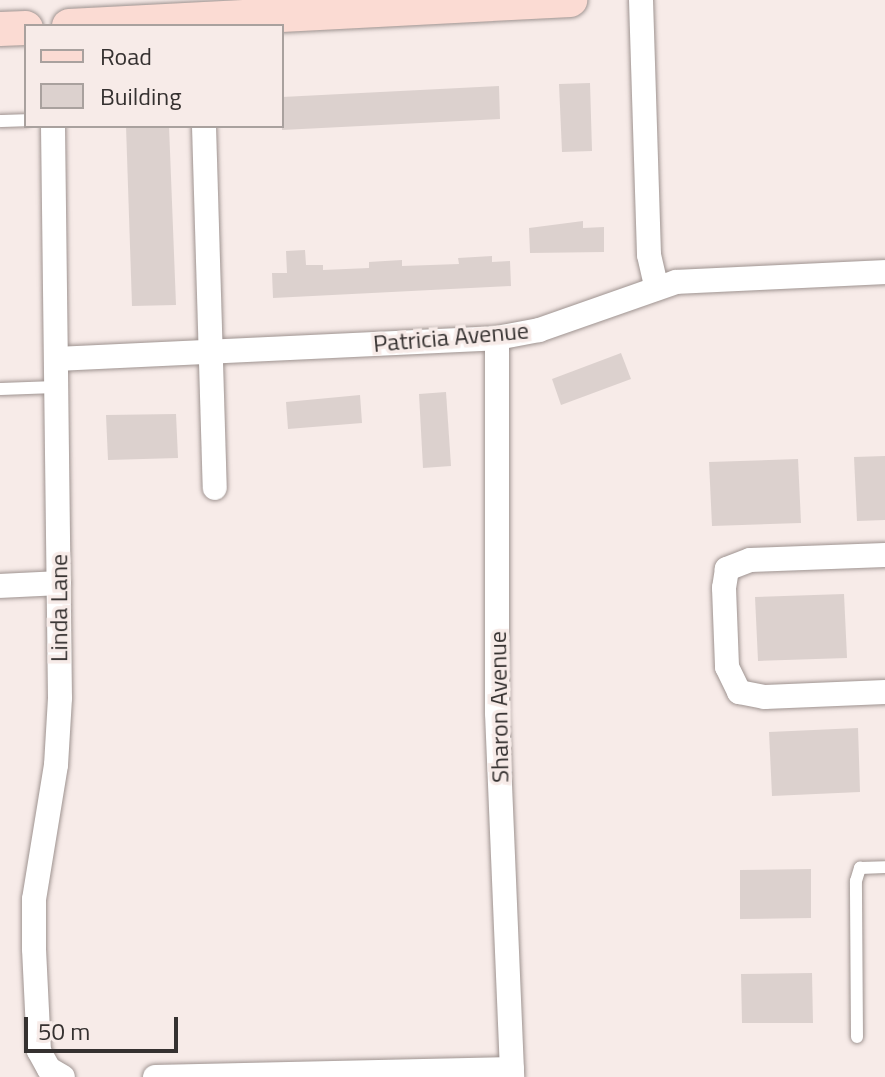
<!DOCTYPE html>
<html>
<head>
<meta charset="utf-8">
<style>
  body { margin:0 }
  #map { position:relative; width:885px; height:1077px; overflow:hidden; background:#f7ebe8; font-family:"Titillium Web",sans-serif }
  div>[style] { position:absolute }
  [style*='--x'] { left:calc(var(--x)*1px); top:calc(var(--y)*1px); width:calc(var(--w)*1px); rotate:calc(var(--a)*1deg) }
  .building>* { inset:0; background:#dcd1ce }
  .roads { filter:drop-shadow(0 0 2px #9e9390) drop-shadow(0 0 2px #9e9390) }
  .lane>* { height:12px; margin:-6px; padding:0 6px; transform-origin:6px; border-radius:6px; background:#fff }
  .street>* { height:24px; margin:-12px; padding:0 12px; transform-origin:12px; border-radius:12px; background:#fff }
  .secondary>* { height:34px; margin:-17px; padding:0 17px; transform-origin:17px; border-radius:17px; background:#fbdbd3 }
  span { translate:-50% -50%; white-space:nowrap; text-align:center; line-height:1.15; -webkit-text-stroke:7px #f7ebe8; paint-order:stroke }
  .street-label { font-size:24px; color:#353130 }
  .legend { position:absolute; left:24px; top:24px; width:260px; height:104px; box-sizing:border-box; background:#f7ebe8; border:2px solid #a9a19e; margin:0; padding:10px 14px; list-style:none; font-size:24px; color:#353130 }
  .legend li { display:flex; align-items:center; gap:16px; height:40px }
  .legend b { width:40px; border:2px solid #a9a19e }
  .scale { position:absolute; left:24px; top:1017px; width:154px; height:36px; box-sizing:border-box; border:4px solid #353130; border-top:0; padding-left:10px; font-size:24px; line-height:28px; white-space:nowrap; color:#353130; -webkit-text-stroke:6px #f7ebe8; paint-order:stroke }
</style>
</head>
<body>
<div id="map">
  <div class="building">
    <i style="clip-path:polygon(590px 83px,592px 151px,562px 152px,559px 84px)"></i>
    <i style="clip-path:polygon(499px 86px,500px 119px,282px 130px,282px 97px)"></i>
    <i style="clip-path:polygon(126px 126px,169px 126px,176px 305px,132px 306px)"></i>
    <i style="clip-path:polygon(583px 221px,583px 228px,604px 227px,604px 252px,530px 253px,529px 228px)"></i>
    <i style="clip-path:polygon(305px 250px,306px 265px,323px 265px,323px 270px,369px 268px,369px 262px,385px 261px,402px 260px,402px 266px,459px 264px,458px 258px,492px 256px,492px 262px,510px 261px,511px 286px,273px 298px,272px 273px,287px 273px,286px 251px)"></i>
    <i style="clip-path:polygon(621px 353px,631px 379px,561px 405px,552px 379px)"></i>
    <i style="clip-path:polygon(446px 392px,451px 466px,423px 468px,419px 394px)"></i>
    <i style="clip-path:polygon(360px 395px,362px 423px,288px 429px,286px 402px)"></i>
    <i style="clip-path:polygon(176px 414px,178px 458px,108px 460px,106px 415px)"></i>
    <i style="clip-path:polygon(885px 456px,885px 520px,857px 521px,854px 457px)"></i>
    <i style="clip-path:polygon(798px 459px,801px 523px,712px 526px,709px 462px)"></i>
    <i style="clip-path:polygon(844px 594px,847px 658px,758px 661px,755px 597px)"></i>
    <i style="clip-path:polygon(858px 728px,860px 792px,772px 796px,769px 732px)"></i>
    <i style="clip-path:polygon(811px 869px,811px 918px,740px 919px,740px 870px)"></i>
    <i style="clip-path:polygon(812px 973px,813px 1023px,742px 1023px,741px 974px)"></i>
  </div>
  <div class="roads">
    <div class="lane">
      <i style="--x:0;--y:121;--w:26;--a:-2"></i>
      <i style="--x:0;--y:389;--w:56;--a:-2"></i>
      <i style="--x:857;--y:1037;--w:156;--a:-90.4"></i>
      <i style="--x:856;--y:881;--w:14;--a:-73"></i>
      <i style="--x:860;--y:868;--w:25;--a:-2"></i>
    </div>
    <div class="street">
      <i style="--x:641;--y:0;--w:255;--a:88.2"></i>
      <i style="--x:649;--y:255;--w:31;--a:77"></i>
      <i style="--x:53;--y:126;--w:572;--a:89.3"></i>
      <i style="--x:60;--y:698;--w:67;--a:93.4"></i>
      <i style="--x:56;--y:765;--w:136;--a:99.3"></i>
      <i style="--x:34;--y:899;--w:50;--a:90"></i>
      <i style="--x:34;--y:949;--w:102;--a:87.2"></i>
      <i style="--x:39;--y:1051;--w:21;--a:61"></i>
      <i style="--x:49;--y:1069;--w:16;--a:30"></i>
      <i style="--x:204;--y:126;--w:362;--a:88.3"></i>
      <i style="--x:497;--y:338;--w:375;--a:90"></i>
      <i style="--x:497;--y:713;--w:364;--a:87.6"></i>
      <i style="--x:56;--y:359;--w:441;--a:-2.7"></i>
      <i style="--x:497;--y:338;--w:43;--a:-10.8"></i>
      <i style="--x:539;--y:330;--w:145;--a:-19.3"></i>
      <i style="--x:676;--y:282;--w:209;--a:-2.7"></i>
      <i style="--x:885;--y:555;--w:135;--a:177.9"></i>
      <i style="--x:750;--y:560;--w:25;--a:159"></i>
      <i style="--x:727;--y:569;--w:19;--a:99"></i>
      <i style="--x:724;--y:588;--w:79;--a:87.8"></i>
      <i style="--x:727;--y:667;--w:28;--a:64"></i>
      <i style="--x:739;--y:692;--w:26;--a:11"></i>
      <i style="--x:765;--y:697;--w:120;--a:-2.4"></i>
      <i style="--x:0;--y:586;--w:59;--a:-2.9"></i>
      <i style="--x:155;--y:1077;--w:357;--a:-1.3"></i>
    </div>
    <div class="secondary">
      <i style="--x:69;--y:26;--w:502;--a:-2.97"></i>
      <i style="--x:0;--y:29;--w:26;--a:-2"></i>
    </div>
  </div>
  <div class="street-label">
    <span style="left:451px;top:337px;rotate:-5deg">Patricia Avenue</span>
    <span style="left:59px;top:608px;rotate:-90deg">Linda Lane</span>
    <span style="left:499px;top:707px;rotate:-91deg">Sharon Avenue</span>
  </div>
  <ul class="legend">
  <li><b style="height:10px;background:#fbdbd3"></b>Road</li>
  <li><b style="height:22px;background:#dcd1ce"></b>Building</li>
  </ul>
  <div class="scale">50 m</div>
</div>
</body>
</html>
